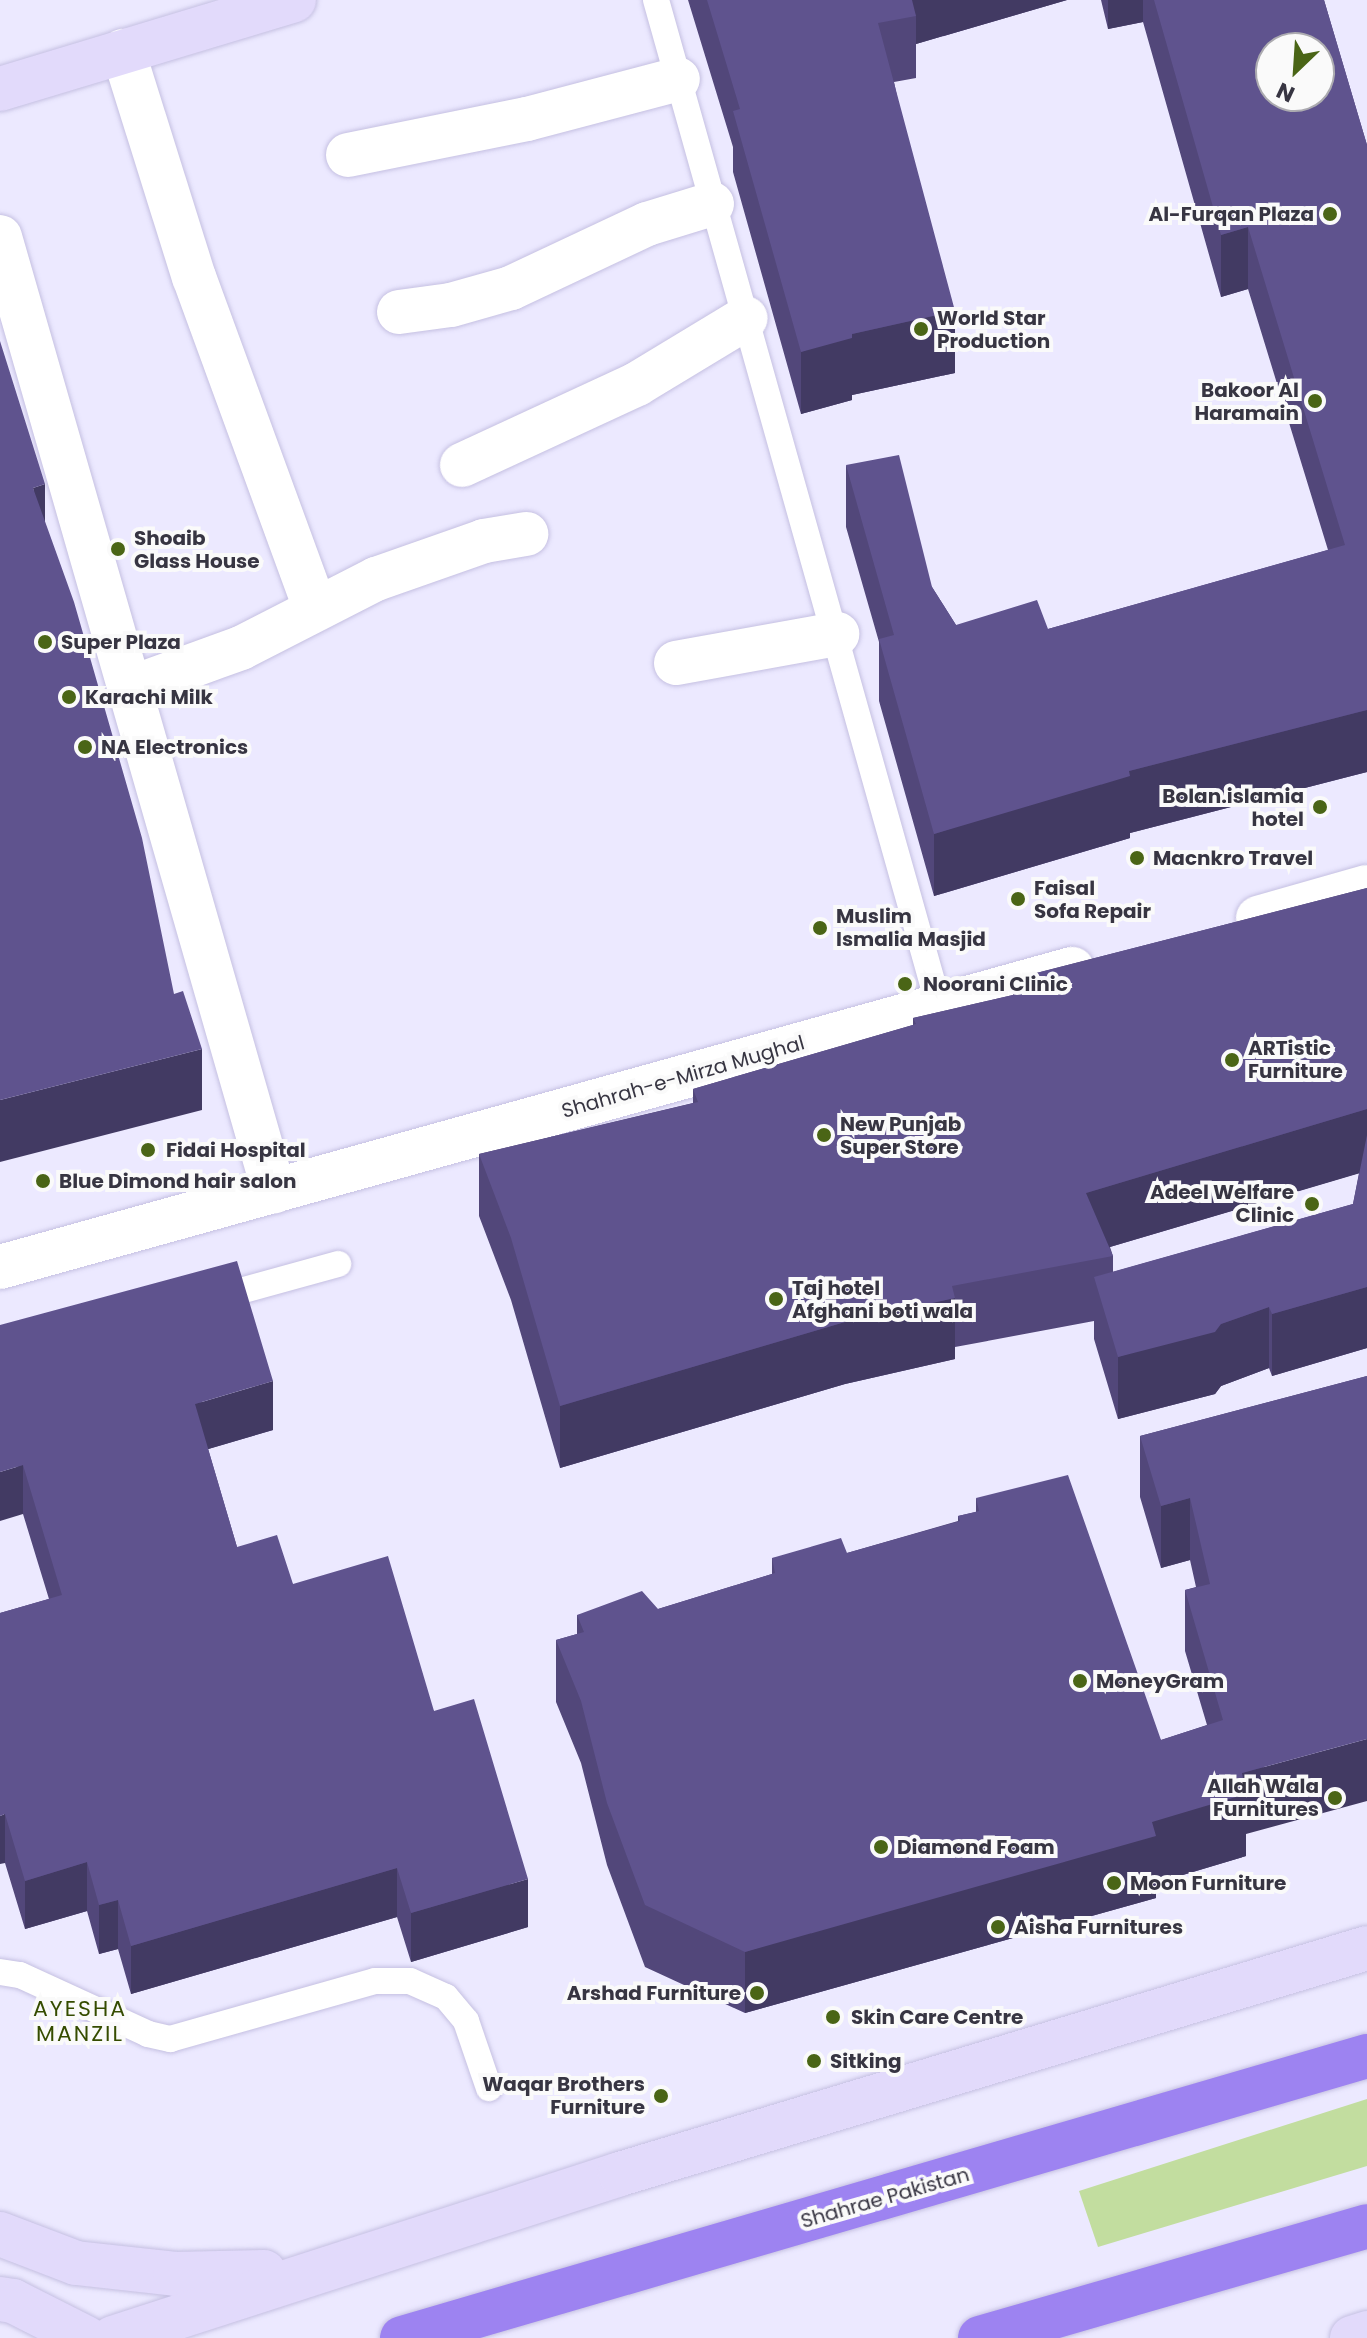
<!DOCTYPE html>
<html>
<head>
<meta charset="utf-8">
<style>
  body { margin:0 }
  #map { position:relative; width:1367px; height:2338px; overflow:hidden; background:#ece9ff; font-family:Poppins,sans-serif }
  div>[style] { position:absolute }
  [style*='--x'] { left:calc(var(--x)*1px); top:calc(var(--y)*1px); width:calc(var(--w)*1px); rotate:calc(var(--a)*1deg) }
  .green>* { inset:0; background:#c2dd9f }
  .roads { filter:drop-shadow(0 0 2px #c5c0e2) drop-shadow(0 0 2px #c5c0e2) }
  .lane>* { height:26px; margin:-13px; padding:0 13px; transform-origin:13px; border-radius:13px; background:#fff }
  .street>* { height:44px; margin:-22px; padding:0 22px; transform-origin:22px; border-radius:22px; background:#fff }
  .secondary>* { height:44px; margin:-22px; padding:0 22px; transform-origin:22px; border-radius:22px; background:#e2dafb }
  .highway>* { height:44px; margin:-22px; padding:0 22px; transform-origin:22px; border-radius:22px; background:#9d83f1 }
  .wall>* { inset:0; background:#52477a }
  .shaded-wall>* { inset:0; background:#423a63 }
  .building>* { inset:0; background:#5f538e }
  .dots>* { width:22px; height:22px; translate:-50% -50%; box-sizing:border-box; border:4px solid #fafafa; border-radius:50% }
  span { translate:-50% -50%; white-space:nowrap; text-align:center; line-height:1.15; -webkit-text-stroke:8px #fafafa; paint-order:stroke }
  .poi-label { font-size:20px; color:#373542; font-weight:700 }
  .right { translate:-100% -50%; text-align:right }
  .left { translate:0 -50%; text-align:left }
  .street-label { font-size:20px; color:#373542 }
  .neighbourhood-label { font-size:22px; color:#354c00; letter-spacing:2px }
  .north { position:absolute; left:1255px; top:32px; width:80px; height:80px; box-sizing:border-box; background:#fafafa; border:2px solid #acabb0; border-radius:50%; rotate:205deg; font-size:22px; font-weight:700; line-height:32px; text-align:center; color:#373542 }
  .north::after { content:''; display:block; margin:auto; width:28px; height:36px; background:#4a6516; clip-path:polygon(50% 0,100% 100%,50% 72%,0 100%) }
</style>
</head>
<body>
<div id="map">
  <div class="green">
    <i style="clip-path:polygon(1367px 2099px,1367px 2166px,1098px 2247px,1079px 2191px)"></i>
  </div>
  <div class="roads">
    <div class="lane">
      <i style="--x:656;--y:0;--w:1045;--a:74.29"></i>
      <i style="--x:211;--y:1299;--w:132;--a:-15.4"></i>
      <i style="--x:0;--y:1972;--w:20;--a:9"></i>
      <i style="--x:20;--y:1975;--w:141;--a:24.7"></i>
      <i style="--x:148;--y:2034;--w:23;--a:13"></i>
      <i style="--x:170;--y:2039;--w:213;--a:-15.8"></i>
      <i style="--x:375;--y:1981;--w:35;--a:0"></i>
      <i style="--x:410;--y:1981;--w:39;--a:24"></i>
      <i style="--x:446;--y:1997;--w:31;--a:50"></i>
      <i style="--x:466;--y:2021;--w:71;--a:71.1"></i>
    </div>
    <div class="street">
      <i style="--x:123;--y:51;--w:237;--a:72.6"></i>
      <i style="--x:194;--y:277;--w:351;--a:69.9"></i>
      <i style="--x:348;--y:155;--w:183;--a:-11.4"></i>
      <i style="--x:527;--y:119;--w:156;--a:-14.8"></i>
      <i style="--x:0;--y:237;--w:993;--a:73.98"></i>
      <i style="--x:399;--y:312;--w:52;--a:-7.7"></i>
      <i style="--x:451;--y:305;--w:62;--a:-15.8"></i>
      <i style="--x:511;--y:288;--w:150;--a:-25.2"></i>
      <i style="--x:647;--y:224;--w:68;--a:-17.1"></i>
      <i style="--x:462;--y:465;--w:193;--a:-24.8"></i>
      <i style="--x:637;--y:384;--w:127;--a:-31.2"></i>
      <i style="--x:676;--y:663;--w:164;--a:-10.2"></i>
      <i style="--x:131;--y:688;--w:117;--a:-20"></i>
      <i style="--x:241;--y:648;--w:152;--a:-27.1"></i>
      <i style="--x:376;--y:579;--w:114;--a:-19.4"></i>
      <i style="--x:484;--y:541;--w:43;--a:-9.5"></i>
      <i style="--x:1258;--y:918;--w:113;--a:-15.9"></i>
      <i style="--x:0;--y:1267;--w:1113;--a:-15.54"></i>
    </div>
    <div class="secondary">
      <i style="--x:0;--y:89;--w:307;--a:-16.8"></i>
      <i style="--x:0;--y:2234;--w:81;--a:20.9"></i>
      <i style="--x:76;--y:2263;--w:100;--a:6.3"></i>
      <i style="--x:175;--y:2274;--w:89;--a:-1.3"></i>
      <i style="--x:0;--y:2299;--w:13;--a:9"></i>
      <i style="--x:13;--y:2301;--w:82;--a:26.9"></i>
      <i style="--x:113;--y:2338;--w:533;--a:-17.92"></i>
      <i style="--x:620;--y:2174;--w:780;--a:-16.83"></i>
      <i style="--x:1352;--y:2338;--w:16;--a:-18"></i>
    </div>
    <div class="highway">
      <i style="--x:402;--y:2338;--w:1005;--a:-16.29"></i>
      <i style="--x:980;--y:2338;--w:403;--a:-16.1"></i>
    </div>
  </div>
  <div class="wall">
    <i style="clip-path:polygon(688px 0,1067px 0,916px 44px,916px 78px,894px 82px,955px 373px,852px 395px,852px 400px,801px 414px,733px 172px,733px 147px)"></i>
    <i style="clip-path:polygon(1101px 0,1324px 0,1367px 145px,1367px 772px,1130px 833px,1130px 838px,934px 896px,879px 701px,879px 642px,846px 527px,846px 465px,932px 587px,956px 625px,1048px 629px,1328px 550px,1248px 289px,1221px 297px,1143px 22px,1108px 29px)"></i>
    <i style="clip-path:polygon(evenodd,1367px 888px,1367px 1348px,1272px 1376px,1269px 1368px,1221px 1386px,1215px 1394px,1118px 1419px,1094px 1339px,1094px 1321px,955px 1347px,955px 1359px,845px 1384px,560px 1468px,511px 1300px,479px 1216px,479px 1154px,693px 1103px,693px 1089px,913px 1025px,913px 1018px,1013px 995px,1013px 979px,1367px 888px,1359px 1173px,1353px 1204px,1113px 1272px,1113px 1256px,1110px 1247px,1359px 1173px)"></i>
    <i style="clip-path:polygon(0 1325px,273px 1430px,208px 1449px,237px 1547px,293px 1584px,434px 1711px,528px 1927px,411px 1962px,397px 1917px,131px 1994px,118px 1949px,99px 1954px,87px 1911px,25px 1929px,5px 1863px,0 1613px,49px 1599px,23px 1514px)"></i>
    <i style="clip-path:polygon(1367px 1376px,1246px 1834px,1246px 1856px,1156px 1883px,1156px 1898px,745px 2013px,645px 1967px,607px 1865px,581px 1763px,556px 1702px,556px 1640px,577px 1634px,577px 1615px,658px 1609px,772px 1574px,772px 1558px,847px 1553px,958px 1521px,958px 1516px,976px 1512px,976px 1498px,1161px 1740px,1207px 1725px,1185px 1651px,1185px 1590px,1196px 1587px,1190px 1560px,1161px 1568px,1140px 1497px,1140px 1436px)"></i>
  </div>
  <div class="shaded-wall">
    <i style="clip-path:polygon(908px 0,1067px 0,916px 44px,916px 16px)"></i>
    <i style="clip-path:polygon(1108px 0,1143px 0,1143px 22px,1108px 29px)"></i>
    <i style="clip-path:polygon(1248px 227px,1248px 289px,1221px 297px,1221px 235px)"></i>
    <i style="clip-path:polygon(955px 311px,955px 373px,852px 395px,852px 400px,801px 414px,801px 352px,852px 334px)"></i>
    <i style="clip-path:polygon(45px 484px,45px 546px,33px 488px)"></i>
    <i style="clip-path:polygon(1367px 710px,1367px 772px,1130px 833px,1130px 838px,934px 896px,934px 834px,1129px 771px)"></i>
    <i style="clip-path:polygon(202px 1049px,202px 1110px,0 1162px,0 1100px)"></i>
    <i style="clip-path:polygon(1367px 1109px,1367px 1171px,1086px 1254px,1086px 1193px)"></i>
    <i style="clip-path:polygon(1367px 1287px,1367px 1348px,1272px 1376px,1272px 1314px)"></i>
    <i style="clip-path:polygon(955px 1298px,955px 1359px,845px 1384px,560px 1468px,560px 1406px,845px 1322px)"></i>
    <i style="clip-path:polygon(1269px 1307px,1269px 1368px,1221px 1386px,1215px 1394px,1118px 1419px,1118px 1357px,1221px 1324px)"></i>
    <i style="clip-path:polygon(273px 1381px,273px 1430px,195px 1453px,195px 1404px)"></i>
    <i style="clip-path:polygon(23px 1465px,23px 1514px,0 1521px,0 1472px)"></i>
    <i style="clip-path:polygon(1190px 1498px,1190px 1560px,1161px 1568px,1161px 1506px)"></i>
    <i style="clip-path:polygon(1367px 1739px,1367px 1801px,1246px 1834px,1246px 1856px,1156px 1883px,1156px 1898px,745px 2013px,745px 1952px,1152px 1822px,1242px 1773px)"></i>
    <i style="clip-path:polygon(5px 1814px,5px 1863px,0 1864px,0 1816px)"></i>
    <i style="clip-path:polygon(87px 1862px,87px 1911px,25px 1929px,25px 1881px)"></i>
    <i style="clip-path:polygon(397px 1868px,397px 1917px,131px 1994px,131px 1946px)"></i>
    <i style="clip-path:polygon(528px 1879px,528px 1927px,411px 1962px,411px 1913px)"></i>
    <i style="clip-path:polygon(118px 1900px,118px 1949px,99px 1954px,99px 1905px)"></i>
  </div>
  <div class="building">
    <i style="clip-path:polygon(707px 0,912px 0,916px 16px,878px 23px,955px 311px,852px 334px,852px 338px,801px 352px,733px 111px,740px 109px)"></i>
    <i style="clip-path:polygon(evenodd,1154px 0,1324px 0,1367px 145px,1367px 710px,1129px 771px,1130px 776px,934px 834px,879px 639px,894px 635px,846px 465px,899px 455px,932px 587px,956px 625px,1037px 600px,1048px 629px,1345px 545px,1248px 227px,1221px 235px,1154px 0,1271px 48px,1319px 48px,1319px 96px,1271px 96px,1271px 48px)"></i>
    <i style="clip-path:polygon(0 341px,45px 484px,33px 488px,74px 602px,142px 838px,174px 994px,183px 991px,202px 1049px,0 1100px)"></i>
    <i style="clip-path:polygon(1367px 888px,1367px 1109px,1086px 1193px,1113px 1256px,952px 1286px,955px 1298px,845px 1322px,560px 1406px,511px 1238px,479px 1154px,698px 1102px,693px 1089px,916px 1024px,913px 1018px,1017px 994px,1013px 979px)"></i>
    <i style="clip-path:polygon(1367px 1135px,1367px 1287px,1272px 1314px,1269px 1307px,1221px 1324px,1215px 1332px,1118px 1357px,1094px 1277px,1353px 1204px)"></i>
    <i style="clip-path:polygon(237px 1261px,273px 1381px,195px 1404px,237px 1547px,277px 1535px,293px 1584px,388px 1556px,434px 1711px,474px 1699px,528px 1879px,411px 1913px,397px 1868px,131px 1946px,118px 1900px,99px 1905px,87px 1862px,25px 1881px,5px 1814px,0 1816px,0 1613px,62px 1595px,23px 1465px,0 1472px,0 1325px)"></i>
    <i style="clip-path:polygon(1367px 1376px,1367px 1739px,1242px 1773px,1246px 1794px,1152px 1822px,1156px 1836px,745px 1952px,645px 1905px,607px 1803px,581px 1701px,556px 1640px,584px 1632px,577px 1615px,642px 1591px,658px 1609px,775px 1573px,772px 1558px,841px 1538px,847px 1553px,960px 1521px,958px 1516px,979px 1511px,976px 1498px,1068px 1475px,1161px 1740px,1223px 1720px,1185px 1590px,1210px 1584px,1190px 1498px,1161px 1506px,1140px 1436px)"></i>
  </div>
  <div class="dots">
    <i style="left:1330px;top:214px;background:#4a6516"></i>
    <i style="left:921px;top:329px;background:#4a6516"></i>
    <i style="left:1315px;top:401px;background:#4a6516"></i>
    <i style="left:118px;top:549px;background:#4a6516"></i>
    <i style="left:45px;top:642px;background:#4a6516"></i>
    <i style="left:69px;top:697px;background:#4a6516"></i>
    <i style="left:85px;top:747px;background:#4a6516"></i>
    <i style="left:1320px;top:807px;background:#4a6516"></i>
    <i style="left:1137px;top:858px;background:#4a6516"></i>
    <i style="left:1018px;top:899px;background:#4a6516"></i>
    <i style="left:820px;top:928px;background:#4a6516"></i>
    <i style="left:905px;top:984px;background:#4a6516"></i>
    <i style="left:1232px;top:1060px;background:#4a6516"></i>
    <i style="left:824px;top:1135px;background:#4a6516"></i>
    <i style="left:148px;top:1150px;background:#4a6516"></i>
    <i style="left:43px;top:1181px;background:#4a6516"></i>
    <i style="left:1312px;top:1204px;background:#4a6516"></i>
    <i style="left:776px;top:1299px;background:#4a6516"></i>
    <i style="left:1080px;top:1681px;background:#4a6516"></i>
    <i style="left:1335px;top:1798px;background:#4a6516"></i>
    <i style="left:881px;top:1847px;background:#4a6516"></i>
    <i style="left:1114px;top:1883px;background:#4a6516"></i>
    <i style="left:998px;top:1927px;background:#4a6516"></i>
    <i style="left:757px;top:1993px;background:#4a6516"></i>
    <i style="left:833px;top:2017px;background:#4a6516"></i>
    <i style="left:814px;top:2061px;background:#4a6516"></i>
    <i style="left:661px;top:2096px;background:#4a6516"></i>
  </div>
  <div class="poi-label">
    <span class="right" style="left:1314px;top:214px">Al-Furqan Plaza</span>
    <span class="left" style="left:937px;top:330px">World Star<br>Production</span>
    <span class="right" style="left:1299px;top:402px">Bakoor Al<br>Haramain</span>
    <span class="left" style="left:134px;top:550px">Shoaib<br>Glass House</span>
    <span class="left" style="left:61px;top:642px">Super Plaza</span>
    <span class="left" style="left:85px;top:697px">Karachi Milk</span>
    <span class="left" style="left:101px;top:747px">NA Electronics</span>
    <span class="right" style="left:1304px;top:808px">Bolan.islamia<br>hotel</span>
    <span class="left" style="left:1153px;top:858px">Macnkro Travel</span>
    <span class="left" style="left:1034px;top:900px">Faisal<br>Sofa Repair</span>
    <span class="left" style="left:836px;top:928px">Muslim<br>Ismalia Masjid</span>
    <span class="left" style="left:923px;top:984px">Noorani Clinic</span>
    <span class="left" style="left:1248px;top:1060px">ARTistic<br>Furniture</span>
    <span class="left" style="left:840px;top:1136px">New Punjab<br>Super Store</span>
    <span class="left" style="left:166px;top:1150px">Fidai Hospital</span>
    <span class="left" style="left:59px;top:1181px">Blue Dimond hair salon</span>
    <span class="right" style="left:1294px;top:1204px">Adeel Welfare<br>Clinic</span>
    <span class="left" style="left:792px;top:1300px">Taj hotel<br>Afghani boti wala</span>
    <span class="left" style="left:1096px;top:1681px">MoneyGram</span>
    <span class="right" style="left:1319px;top:1798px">Allah Wala<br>Furnitures</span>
    <span class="left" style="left:897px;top:1847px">Diamond Foam</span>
    <span class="left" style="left:1130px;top:1883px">Moon Furniture</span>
    <span class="left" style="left:1014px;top:1927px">Aisha Furnitures</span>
    <span class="right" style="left:741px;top:1993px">Arshad Furniture</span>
    <span class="left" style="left:851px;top:2017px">Skin Care Centre</span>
    <span class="left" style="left:830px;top:2061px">Sitking</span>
    <span class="right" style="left:645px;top:2096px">Waqar Brothers<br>Furniture</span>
  </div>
  <div class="street-label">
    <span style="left:683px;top:1077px;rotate:-16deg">Shahrah-e-Mirza Mughal</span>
    <span style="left:885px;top:2198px;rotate:-16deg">Shahrae Pakistan</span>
  </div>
  <div class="neighbourhood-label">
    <span style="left:80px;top:2021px">AYESHA<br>MANZIL</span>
  </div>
  <div class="north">N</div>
</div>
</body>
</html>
